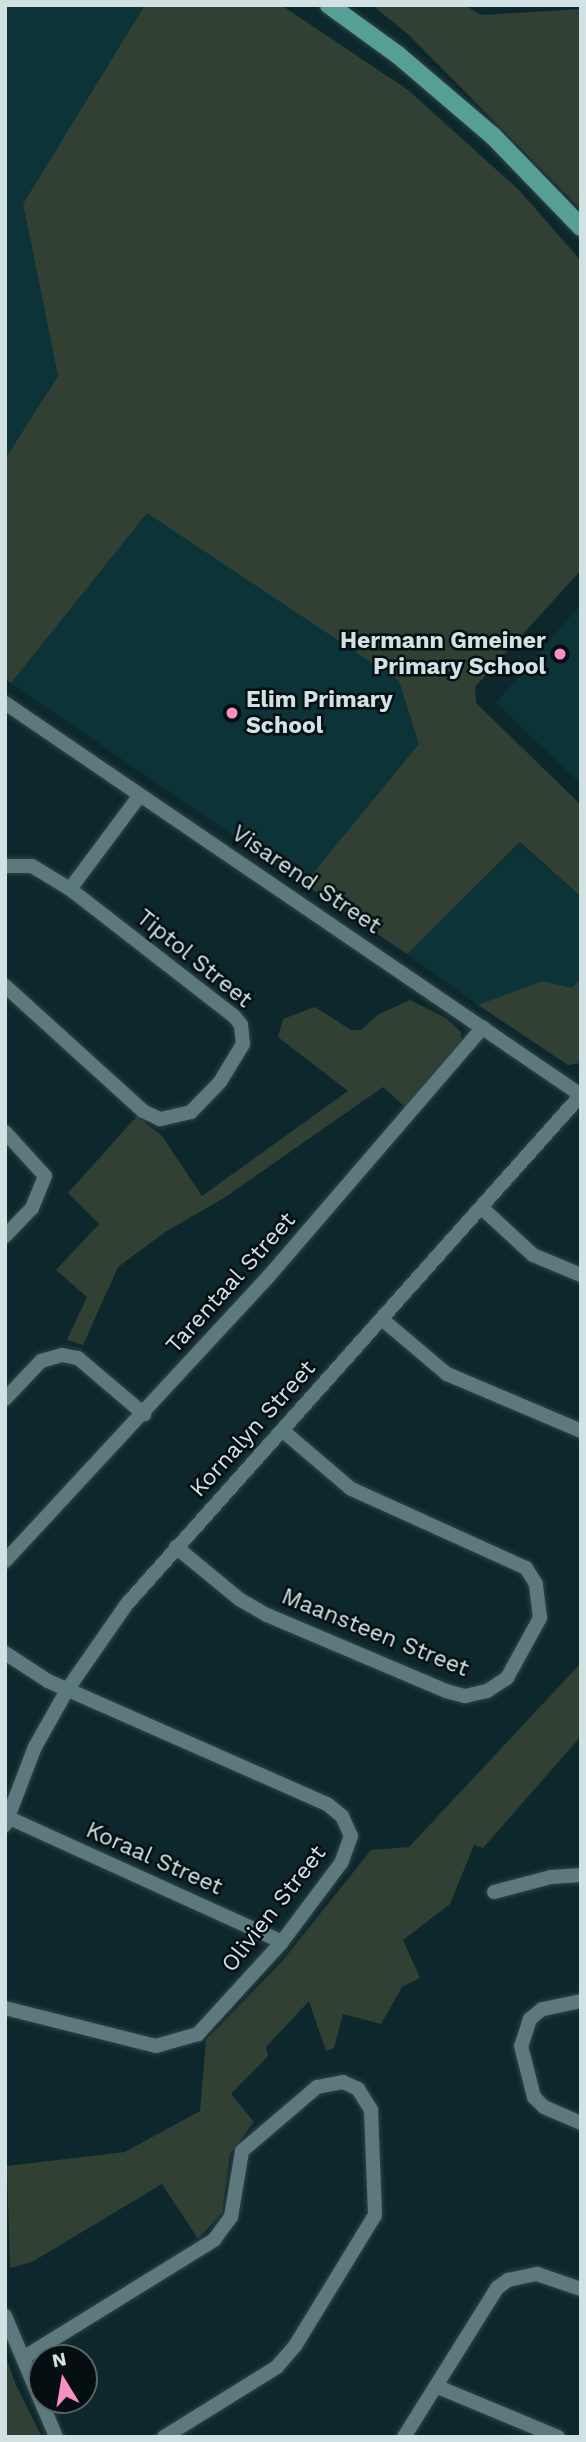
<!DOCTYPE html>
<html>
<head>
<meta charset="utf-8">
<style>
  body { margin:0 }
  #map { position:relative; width:586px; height:2442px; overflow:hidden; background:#0d282c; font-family:"Work Sans",sans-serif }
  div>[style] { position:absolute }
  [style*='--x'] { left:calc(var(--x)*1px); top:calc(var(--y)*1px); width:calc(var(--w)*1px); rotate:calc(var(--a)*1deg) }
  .built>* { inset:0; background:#0b3338 }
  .green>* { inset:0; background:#314033 }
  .roads { filter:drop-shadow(0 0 2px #324346) drop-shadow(0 0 2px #324346) }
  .minor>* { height:14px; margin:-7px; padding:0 7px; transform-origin:7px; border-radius:7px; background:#5c797d }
  .major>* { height:18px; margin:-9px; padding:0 9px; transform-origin:9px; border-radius:9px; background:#569f95 }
  .dots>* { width:19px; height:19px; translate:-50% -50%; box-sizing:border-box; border:4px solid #050f11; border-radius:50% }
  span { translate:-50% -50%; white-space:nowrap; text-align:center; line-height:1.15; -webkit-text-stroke:5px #050f11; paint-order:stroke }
  .poi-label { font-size:23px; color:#d2e2e4; font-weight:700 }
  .right { translate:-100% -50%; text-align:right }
  .left { translate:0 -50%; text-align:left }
  .street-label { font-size:23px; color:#d2e2e4 }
  .frame { position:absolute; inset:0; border:7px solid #d2e2e4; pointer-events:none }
  .north { position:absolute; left:28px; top:2344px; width:70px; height:70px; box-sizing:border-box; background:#050f11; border:2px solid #576365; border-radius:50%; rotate:349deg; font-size:19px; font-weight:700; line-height:28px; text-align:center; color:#d2e2e4 }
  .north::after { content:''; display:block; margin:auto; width:24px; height:32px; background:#fb8fc3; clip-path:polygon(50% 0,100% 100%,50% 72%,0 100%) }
</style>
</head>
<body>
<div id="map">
  <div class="built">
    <i style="clip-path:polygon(5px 5px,145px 5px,23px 204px,58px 376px,5px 459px)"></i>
    <i style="clip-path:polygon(147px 512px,399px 681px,420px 744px,304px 884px,11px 683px)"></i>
    <i style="clip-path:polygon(581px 604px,581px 784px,496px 703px)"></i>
    <i style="clip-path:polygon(520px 844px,581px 898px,581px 978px,572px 988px,478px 1005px,407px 954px)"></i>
  </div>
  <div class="green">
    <i style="clip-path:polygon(145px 5px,281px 5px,408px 90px,519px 190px,581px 261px,581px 570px,475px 687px,476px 703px,581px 805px,581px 897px,520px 842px,407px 954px,304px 884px,419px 744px,399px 681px,147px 513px,11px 683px,5px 679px,5px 459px,58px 376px,23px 204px)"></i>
    <i style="clip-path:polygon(372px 5px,464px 5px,482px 15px,580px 9px,581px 209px,409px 35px)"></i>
    <i style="clip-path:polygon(581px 978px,581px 1063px,568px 1065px,478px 1005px,542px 981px,572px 988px)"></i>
    <i style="clip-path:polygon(410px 1000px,446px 1018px,461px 1032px,461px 1040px,405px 1107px,383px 1087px,224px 1198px,165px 1232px,118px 1267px,83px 1345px,67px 1340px,87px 1297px,56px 1270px,99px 1224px,68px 1193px,137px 1116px,162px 1136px,202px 1196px,348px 1091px,278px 1037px,283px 1019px,315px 1007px,351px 1030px,361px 1030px,379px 1014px)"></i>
    <i style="clip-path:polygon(581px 1663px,581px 1736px,483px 1848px,474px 1845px,450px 1904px,403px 1940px,420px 1978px,402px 1987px,381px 2024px,343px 2014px,334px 2048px,326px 2051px,309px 2001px,266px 2047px,268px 2056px,231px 2094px,254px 2122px,230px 2154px,222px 2213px,198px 2239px,162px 2184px,32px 2262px,10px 2268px,7px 2166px,125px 2152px,200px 2111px,206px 2040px,283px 1960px,371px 1850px,409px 1847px)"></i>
    <i style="clip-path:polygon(5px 2354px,15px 2383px,42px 2437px,5px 2437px)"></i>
  </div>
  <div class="roads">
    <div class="minor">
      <i style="--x:5;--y:703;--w:697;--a:34.24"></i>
      <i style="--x:5;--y:866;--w:27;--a:0"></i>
      <i style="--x:32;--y:866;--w:44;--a:31.2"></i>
      <i style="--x:70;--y:889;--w:207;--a:37.8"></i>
      <i style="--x:234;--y:1016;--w:11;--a:52"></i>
      <i style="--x:241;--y:1025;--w:19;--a:84"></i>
      <i style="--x:243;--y:1044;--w:44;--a:121.2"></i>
      <i style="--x:220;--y:1082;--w:42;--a:134"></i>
      <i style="--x:191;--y:1112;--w:32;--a:167"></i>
      <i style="--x:160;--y:1119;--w:19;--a:-155"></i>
      <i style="--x:143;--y:1111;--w:186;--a:-137.8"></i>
      <i style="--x:70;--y:889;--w:117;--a:-53.3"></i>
      <i style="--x:5;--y:1132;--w:59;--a:47.7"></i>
      <i style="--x:45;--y:1176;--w:35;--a:112"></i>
      <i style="--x:32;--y:1208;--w:39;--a:134"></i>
      <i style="--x:483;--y:1209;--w:68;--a:42.6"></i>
      <i style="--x:533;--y:1255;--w:52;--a:22.6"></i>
      <i style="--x:383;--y:1320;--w:84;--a:40.2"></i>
      <i style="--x:447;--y:1374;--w:146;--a:23"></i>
      <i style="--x:5;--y:1399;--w:52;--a:-46.5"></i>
      <i style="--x:41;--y:1361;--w:22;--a:-16"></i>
      <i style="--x:62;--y:1355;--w:16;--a:11"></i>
      <i style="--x:78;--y:1358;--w:87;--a:40.3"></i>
      <i style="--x:176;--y:1547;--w:82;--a:39.5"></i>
      <i style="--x:239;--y:1599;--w:32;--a:30"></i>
      <i style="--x:267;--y:1615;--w:194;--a:23"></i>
      <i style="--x:446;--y:1691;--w:20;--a:15"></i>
      <i style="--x:465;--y:1696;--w:23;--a:-13"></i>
      <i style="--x:487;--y:1691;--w:24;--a:-33"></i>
      <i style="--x:507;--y:1678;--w:68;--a:-61.2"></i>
      <i style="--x:540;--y:1618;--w:34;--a:-97"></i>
      <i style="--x:536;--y:1584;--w:19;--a:-122"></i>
      <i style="--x:526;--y:1568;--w:193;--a:-155.6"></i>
      <i style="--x:350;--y:1488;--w:88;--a:-139.6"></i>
      <i style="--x:5;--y:1561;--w:388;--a:-47.2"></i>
      <i style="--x:269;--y:1276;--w:328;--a:-49.3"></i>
      <i style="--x:5;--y:1653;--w:51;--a:33.1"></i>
      <i style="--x:48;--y:1681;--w:305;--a:23.8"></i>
      <i style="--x:327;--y:1804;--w:19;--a:39"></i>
      <i style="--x:342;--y:1816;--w:22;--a:66"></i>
      <i style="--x:351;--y:1836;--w:29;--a:110"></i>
      <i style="--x:341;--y:1863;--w:99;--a:126.8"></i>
      <i style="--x:282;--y:1942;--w:125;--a:132.4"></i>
      <i style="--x:198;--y:2034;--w:44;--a:164.1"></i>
      <i style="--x:156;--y:2046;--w:156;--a:-165.9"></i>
      <i style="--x:7;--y:1817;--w:302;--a:24.4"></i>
      <i style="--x:5;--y:1825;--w:84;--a:-69"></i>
      <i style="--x:35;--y:1747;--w:65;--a:-60.7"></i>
      <i style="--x:67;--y:1690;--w:103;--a:-55.2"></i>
      <i style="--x:126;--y:1605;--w:683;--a:-48.26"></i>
      <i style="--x:494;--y:1892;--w:59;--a:-14.7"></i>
      <i style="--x:551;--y:1877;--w:30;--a:-4"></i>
      <i style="--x:581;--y:2001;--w:40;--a:168"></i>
      <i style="--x:542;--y:2009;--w:16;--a:140"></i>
      <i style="--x:530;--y:2019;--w:28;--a:108"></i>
      <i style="--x:521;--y:2046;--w:53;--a:75.7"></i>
      <i style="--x:534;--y:2097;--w:14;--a:45"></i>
      <i style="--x:544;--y:2107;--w:40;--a:23.4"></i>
      <i style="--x:5;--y:2316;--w:131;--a:67.1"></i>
      <i style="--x:23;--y:2358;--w:225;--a:-31.7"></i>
      <i style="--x:214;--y:2240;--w:29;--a:-54"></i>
      <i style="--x:231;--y:2217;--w:67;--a:-80.5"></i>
      <i style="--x:242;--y:2151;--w:99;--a:-40.5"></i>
      <i style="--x:317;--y:2087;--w:26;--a:-11"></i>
      <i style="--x:343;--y:2082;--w:17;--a:25"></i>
      <i style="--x:358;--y:2089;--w:25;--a:58"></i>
      <i style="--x:371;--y:2110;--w:105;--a:87.8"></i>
      <i style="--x:375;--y:2215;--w:153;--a:121.4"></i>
      <i style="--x:295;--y:2346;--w:28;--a:131"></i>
      <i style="--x:277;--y:2367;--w:133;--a:148.2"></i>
      <i style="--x:438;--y:2387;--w:130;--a:22.6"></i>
      <i style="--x:404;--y:2437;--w:176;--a:-58"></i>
      <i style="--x:497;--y:2288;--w:14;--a:-36"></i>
      <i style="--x:508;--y:2280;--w:30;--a:-12"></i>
      <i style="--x:537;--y:2274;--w:46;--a:18.8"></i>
    </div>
    <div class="major">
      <i style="--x:329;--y:5;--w:85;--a:35.9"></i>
      <i style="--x:398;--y:55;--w:125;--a:40.5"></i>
      <i style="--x:493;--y:136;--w:127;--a:46"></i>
    </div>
  </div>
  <div class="dots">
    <i style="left:560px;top:654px;background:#fb8fc3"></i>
    <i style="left:232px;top:713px;background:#fb8fc3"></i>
  </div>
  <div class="poi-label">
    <span class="right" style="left:546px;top:654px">Hermann Gmeiner<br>Primary School</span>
    <span class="left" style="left:246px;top:713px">Elim Primary<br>School</span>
  </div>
  <div class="street-label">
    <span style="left:306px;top:880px;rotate:34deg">Visarend Street</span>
    <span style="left:194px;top:959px;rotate:39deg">Tiptol Street</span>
    <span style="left:231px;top:1283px;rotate:-48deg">Tarentaal Street</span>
    <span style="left:253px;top:1429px;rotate:-48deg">Kornalyn Street</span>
    <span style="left:375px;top:1633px;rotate:22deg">Maansteen Street</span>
    <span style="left:154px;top:1859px;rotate:24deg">Koraal Street</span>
    <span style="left:274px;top:1909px;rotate:-52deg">Olivien Street</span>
  </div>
  <div class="frame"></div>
  <div class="north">N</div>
</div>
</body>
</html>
